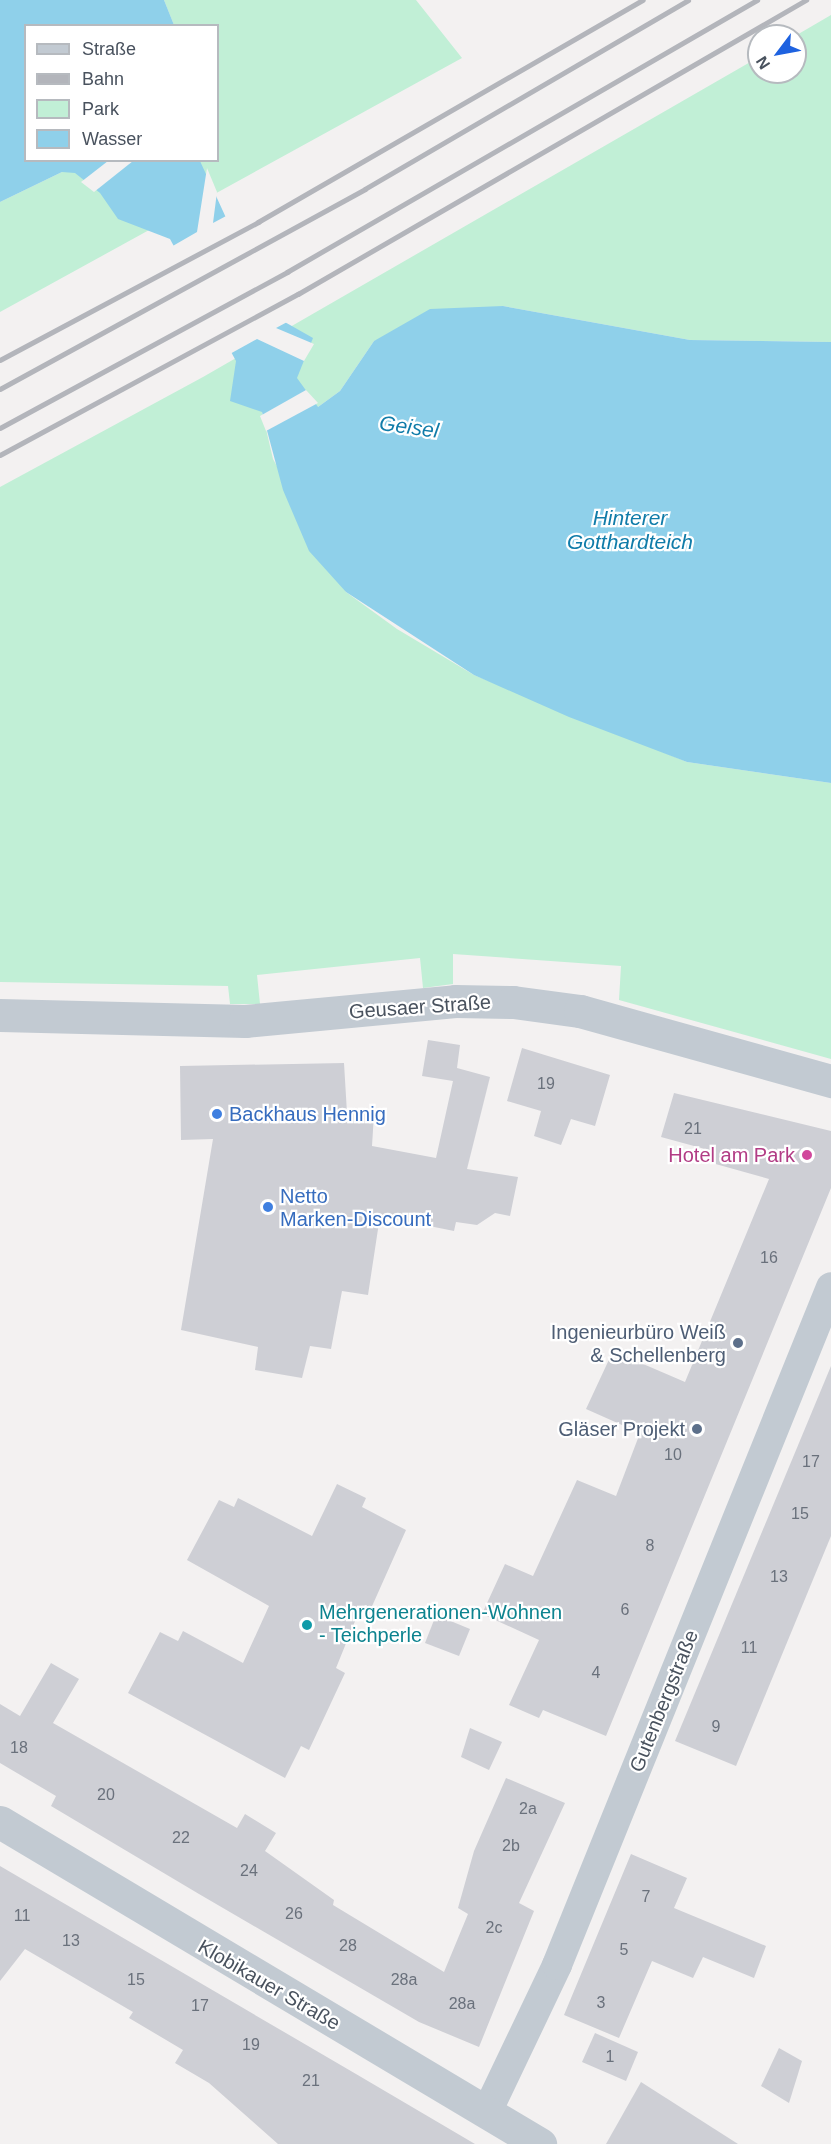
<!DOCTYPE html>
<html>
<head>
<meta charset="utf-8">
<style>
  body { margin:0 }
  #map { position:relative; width:831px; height:2144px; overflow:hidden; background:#f3f1f1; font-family:Arial,sans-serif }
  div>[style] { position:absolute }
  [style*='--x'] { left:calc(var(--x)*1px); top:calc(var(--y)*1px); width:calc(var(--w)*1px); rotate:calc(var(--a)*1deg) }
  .green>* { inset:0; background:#c1efd6 }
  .water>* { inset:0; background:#8fd0ea }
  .pier>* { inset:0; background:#f3f1f1 }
  .building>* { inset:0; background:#cecfd5 }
  .minor>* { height:30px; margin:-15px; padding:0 15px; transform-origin:15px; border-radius:15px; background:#c2cad2 }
  .tertiary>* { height:33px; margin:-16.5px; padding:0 16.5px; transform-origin:16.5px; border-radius:16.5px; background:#c2cad2 }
  .rail>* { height:4.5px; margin:-2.25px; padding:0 2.25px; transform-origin:2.25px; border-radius:2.25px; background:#b3b5bb }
  .dots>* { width:16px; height:16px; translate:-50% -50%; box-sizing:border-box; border:3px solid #fff; border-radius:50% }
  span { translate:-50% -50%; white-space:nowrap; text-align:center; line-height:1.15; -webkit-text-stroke:4.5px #fff; paint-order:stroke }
  .number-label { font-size:16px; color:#6a717c }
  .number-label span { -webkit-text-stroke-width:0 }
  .street-label { font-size:20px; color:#49525e }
  .shop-label { font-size:20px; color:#366cbe }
  .left { translate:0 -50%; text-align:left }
  .hotel-label { font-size:20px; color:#b23c85 }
  .right { translate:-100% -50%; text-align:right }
  .service-label { font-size:20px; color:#4e5e75 }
  .culture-label { font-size:20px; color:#0d838f }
  .water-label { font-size:21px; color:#107ca9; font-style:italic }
  .legend { position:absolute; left:24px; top:24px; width:195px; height:138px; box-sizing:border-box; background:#fff; border:2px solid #b6babf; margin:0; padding:8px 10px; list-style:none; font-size:18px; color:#49525e }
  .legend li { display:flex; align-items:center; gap:12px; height:30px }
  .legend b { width:30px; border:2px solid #b6babf }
  .north { position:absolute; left:747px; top:24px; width:60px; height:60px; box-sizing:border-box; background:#fff; border:2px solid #b6babf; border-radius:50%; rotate:238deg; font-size:16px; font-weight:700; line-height:24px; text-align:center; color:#49525e }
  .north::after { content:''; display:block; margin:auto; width:21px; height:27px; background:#1e62e0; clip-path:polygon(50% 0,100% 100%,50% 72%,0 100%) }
</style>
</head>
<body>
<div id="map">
  <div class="green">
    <i style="clip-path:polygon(164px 0,416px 0,462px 58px,0 312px,0 202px,62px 172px,141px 161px,218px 160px,218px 26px,174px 25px)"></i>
    <i style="clip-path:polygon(831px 15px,831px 342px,690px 340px,503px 306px,374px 341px,340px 391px,318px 407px,262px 412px,273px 459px,346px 592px,397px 629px,474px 675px,687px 762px,831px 783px,831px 1059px,619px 1000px,621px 966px,453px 954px,453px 984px,423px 988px,420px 958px,257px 975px,260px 1004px,230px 1004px,228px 986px,0 982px,0 487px,203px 377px,759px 57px,759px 72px,795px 72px,795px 36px)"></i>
  </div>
  <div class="water">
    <i style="clip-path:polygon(0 0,164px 0,174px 25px,26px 26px,26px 160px,200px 161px,244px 257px,283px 321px,313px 338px,297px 378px,318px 407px,340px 391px,374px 341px,430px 309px,503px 306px,690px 340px,831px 342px,831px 783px,687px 762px,569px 717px,474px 675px,346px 592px,309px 551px,283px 490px,262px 412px,230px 401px,236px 361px,170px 239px,118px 219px,100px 193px,75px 173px,62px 172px,0 202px)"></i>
  </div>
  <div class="pier">
    <i style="clip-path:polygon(108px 161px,133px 161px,94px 192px,81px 182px)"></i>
    <i style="clip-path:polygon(207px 168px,217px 192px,213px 223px,228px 215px,246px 256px,289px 321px,276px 328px,314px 344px,304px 361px,257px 339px,228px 355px,171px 247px,197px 232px)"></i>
    <i style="clip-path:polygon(306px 390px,318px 403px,266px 431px,260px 416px)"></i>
  </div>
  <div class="building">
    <i style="clip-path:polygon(428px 1040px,460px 1045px,457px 1068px,490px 1077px,467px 1169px,518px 1177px,510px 1216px,495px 1213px,477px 1225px,456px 1222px,454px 1231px,380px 1216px,368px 1295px,342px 1291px,331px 1349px,310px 1346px,302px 1378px,255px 1370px,258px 1347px,181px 1330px,213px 1139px,181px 1140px,180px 1066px,344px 1063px,347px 1113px,374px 1114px,372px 1146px,436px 1158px,453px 1081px,422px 1076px)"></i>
    <i style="clip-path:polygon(522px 1048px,610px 1075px,595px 1126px,571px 1119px,561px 1145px,534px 1136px,541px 1111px,507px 1101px)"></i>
    <i style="clip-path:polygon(674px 1093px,831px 1131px,831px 1188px,606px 1736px,543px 1710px,539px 1718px,509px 1705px,539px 1640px,482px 1614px,505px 1564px,533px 1576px,577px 1480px,616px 1496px,640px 1433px,586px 1409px,613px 1351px,685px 1382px,769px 1179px,712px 1163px,716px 1152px,661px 1137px)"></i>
    <i style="clip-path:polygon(831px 1366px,831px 1536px,736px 1766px,675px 1741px)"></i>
    <i style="clip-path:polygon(337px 1484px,366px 1498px,362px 1507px,406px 1530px,369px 1613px,360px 1609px,336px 1668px,345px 1673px,309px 1750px,301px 1746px,285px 1778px,128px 1693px,160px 1632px,178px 1641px,183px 1631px,243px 1663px,269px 1606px,187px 1560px,219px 1500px,234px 1507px,238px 1498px,312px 1536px)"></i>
    <i style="clip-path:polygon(436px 1615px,470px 1629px,459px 1656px,425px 1643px)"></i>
    <i style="clip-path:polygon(51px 1663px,79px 1679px,53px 1723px,237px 1828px,245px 1814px,276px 1833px,265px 1851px,334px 1900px,333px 1905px,444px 1972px,468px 1914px,458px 1908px,474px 1851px,506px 1778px,565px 1803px,519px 1903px,534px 1911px,479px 2047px,419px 2022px,199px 1894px,51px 1806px,56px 1796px,0 1763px,0 1704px,20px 1716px)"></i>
    <i style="clip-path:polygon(470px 1728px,502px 1742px,489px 1770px,461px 1757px)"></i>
    <i style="clip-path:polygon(631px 1854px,687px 1878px,674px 1908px,766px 1946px,754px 1978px,703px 1957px,693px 1978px,652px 1961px,619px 2038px,564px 2015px)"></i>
    <i style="clip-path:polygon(0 1866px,356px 2074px,475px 2144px,278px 2144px,209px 2083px,175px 2063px,183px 2050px,129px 2018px,133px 2012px,25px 1949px,0 1981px)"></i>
    <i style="clip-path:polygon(595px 2033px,638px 2052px,626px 2081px,582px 2062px)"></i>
    <i style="clip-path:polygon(779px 2048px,802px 2061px,789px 2103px,761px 2086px)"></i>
    <i style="clip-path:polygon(641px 2082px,738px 2144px,606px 2144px)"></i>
  </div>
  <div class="minor">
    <i style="--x:487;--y:2112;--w:163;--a:-64.5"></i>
    <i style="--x:557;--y:1965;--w:731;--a:-67.99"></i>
  </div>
  <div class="tertiary">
    <i style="--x:0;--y:1015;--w:245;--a:1.4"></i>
    <i style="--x:245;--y:1021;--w:211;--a:-5.4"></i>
    <i style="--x:455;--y:1001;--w:58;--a:1"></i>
    <i style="--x:513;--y:1002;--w:68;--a:7.7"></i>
    <i style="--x:580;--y:1011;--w:261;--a:15.6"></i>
    <i style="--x:0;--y:1822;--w:629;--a:30.81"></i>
  </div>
  <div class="rail">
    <i style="--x:0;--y:360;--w:293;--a:-28.1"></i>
    <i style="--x:258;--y:222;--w:444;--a:-30"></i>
    <i style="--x:0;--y:389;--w:416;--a:-28.7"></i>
    <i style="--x:365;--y:189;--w:374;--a:-30.3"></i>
    <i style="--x:0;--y:428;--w:327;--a:-28.5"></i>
    <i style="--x:287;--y:272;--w:543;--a:-30.06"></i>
    <i style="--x:0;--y:455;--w:339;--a:-28.4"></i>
    <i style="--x:298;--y:294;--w:587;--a:-30.06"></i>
  </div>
  <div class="dots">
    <i style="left:217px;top:1114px;background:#3f7fe0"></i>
    <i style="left:807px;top:1155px;background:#d1479c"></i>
    <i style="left:268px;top:1207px;background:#3f7fe0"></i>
    <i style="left:738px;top:1343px;background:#5c6f8a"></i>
    <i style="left:697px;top:1429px;background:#5c6f8a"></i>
    <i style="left:307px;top:1625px;background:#0f9aa8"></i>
  </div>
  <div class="number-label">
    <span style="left:546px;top:1084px">19</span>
    <span style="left:693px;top:1129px">21</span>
    <span style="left:769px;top:1258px">16</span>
    <span style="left:673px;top:1455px">10</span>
    <span style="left:811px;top:1462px">17</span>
    <span style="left:800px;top:1514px">15</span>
    <span style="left:650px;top:1546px">8</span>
    <span style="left:779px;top:1577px">13</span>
    <span style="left:625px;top:1610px">6</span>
    <span style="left:749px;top:1648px">11</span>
    <span style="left:596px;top:1673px">4</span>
    <span style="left:716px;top:1727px">9</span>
    <span style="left:19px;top:1748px">18</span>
    <span style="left:106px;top:1795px">20</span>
    <span style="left:528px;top:1809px">2a</span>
    <span style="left:181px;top:1838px">22</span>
    <span style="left:511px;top:1846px">2b</span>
    <span style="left:249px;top:1871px">24</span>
    <span style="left:646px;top:1897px">7</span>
    <span style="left:294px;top:1914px">26</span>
    <span style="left:22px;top:1916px">11</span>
    <span style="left:494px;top:1928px">2c</span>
    <span style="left:71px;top:1941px">13</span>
    <span style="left:348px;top:1946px">28</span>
    <span style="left:624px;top:1950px">5</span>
    <span style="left:136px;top:1980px">15</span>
    <span style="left:404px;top:1980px">28a</span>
    <span style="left:601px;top:2003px">3</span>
    <span style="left:462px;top:2004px">28a</span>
    <span style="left:200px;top:2006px">17</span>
    <span style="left:251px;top:2045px">19</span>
    <span style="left:610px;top:2057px">1</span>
    <span style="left:311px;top:2081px">21</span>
  </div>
  <div class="street-label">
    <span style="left:420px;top:1007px;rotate:-4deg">Geusaer Straße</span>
    <span style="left:664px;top:1701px;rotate:-68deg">Gutenbergstraße</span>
    <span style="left:269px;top:1985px;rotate:30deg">Klobikauer Straße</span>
  </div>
  <div class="shop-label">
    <span class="left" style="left:229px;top:1114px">Backhaus Hennig</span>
    <span class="left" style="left:280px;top:1208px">Netto<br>Marken-Discount</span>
  </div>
  <div class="hotel-label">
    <span class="right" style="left:795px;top:1155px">Hotel am Park</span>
  </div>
  <div class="service-label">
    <span class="right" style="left:726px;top:1344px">Ingenieurbüro Weiß<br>&amp; Schellenberg</span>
    <span class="right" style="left:685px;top:1429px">Gläser Projekt</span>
  </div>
  <div class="culture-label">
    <span class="left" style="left:319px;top:1624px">Mehrgenerationen-Wohnen<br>- Teichperle</span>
  </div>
  <div class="water-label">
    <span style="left:409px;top:427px;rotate:8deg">Geisel</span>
    <span style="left:630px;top:530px">Hinterer<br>Gotthardteich</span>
  </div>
  <ul class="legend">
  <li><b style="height:8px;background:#c2cad2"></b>Straße</li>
  <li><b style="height:8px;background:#b3b5bb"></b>Bahn</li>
  <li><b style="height:16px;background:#c1efd6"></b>Park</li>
  <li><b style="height:16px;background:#8fd0ea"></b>Wasser</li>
  </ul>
  <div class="north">N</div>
</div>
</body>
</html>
